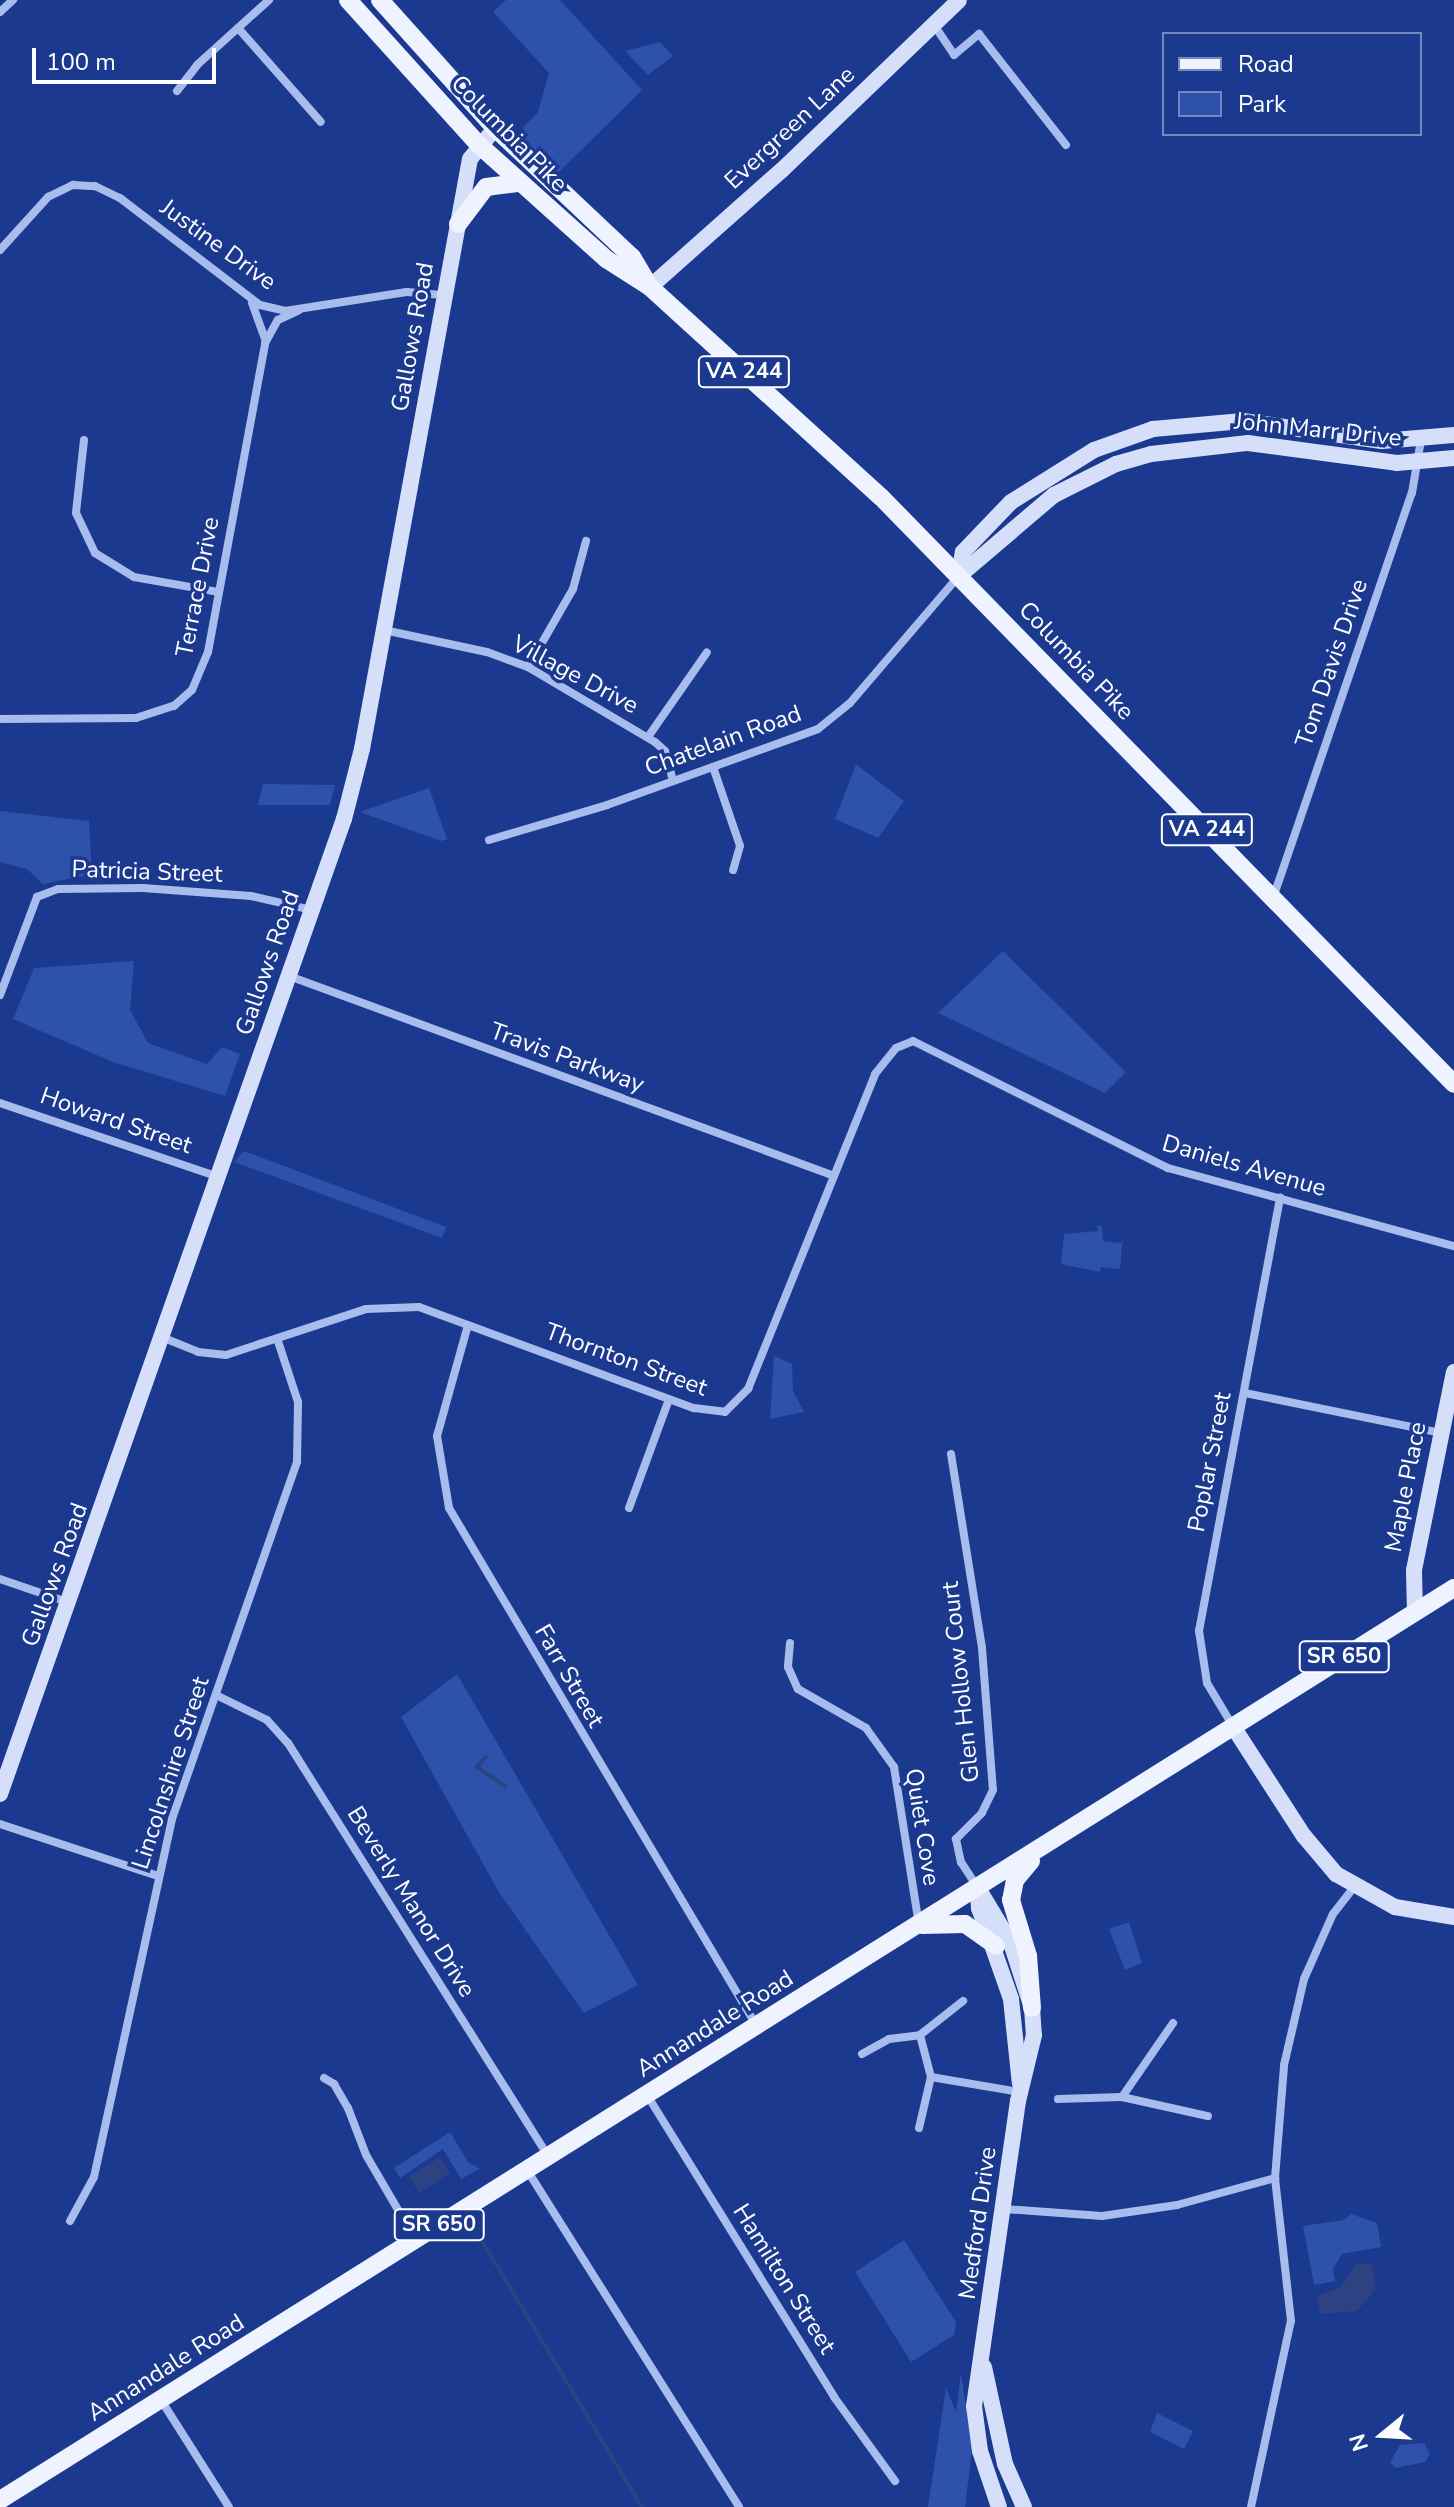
<!DOCTYPE html>
<html>
<head>
<meta charset="utf-8">
<style>
  body { margin:0 }
  #map { position:relative; width:1454px; height:2507px; overflow:hidden; background:#1b398e; font-family:"Nunito Sans",sans-serif }
  div>[style] { position:absolute }
  [style*='--x'] { left:calc(var(--x)*1px); top:calc(var(--y)*1px); width:calc(var(--w)*1px); rotate:calc(var(--a)*1deg) }
  .green>* { inset:0; background:#2e51ac }
  .water>* { inset:0; background:#2c4282 }
  .stream>* { height:4px; margin:-2px; padding:0 2px; transform-origin:2px; border-radius:2px; background:#2c4282 }
  .street>* { height:8px; margin:-4px; padding:0 4px; transform-origin:4px; border-radius:4px; background:#a8bcee }
  .secondary>* { height:16px; margin:-8px; padding:0 8px; transform-origin:8px; border-radius:8px; background:#d5dffa }
  .primary>* { height:18px; margin:-9px; padding:0 9px; transform-origin:9px; border-radius:9px; background:#eff2ff }
  span { translate:-50% -50%; white-space:nowrap; text-align:center; line-height:1.15; -webkit-text-stroke:7px #1b398e; paint-order:stroke }
  .shield-label span { padding:2px 6px; background:#1b398e; border:2px solid; border-radius:6px; -webkit-text-stroke-width:0 }
  .shield-label { font-size:22px; color:#fff; font-weight:700 }
  .street-label { font-size:24px; color:#fff }
  .legend { position:absolute; left:1162px; top:32px; width:260px; height:104px; box-sizing:border-box; background:#1b398e; border:2px solid #7688bb; margin:0; padding:10px 14px; list-style:none; font-size:24px; color:#fff }
  .legend li { display:flex; align-items:center; gap:16px; height:40px }
  .legend b { width:40px; border:2px solid #7688bb }
  .north { position:absolute; left:1342px; top:2395px; width:80px; height:80px; -webkit-text-stroke:6px #1b398e; paint-order:stroke; rotate:252deg; font-size:22px; font-weight:700; line-height:32px; text-align:center; color:#fff }
  .north::after { content:''; display:block; margin:auto; width:28px; height:36px; background:#fff; clip-path:polygon(50% 0,100% 100%,50% 72%,0 100%) }
  .scale { position:absolute; left:32px; top:48px; width:184px; height:36px; box-sizing:border-box; border:4px solid #fff; border-top:0; padding-left:10px; font-size:24px; line-height:28px; white-space:nowrap; color:#fff; -webkit-text-stroke:6px #1b398e; paint-order:stroke }
</style>
</head>
<body>
<div id="map">
  <div class="green">
    <i style="clip-path:polygon(506px 0,560px 0,642px 90px,558px 173px,518px 133px,538px 112px,549px 73px,493px 12px)"></i>
    <i style="clip-path:polygon(660px 42px,673px 56px,648px 75px,625px 51px)"></i>
    <i style="clip-path:polygon(856px 764px,904px 801px,878px 838px,835px 819px)"></i>
    <i style="clip-path:polygon(263px 784px,335px 785px,330px 805px,258px 805px)"></i>
    <i style="clip-path:polygon(429px 788px,447px 839px,441px 841px,360px 812px)"></i>
    <i style="clip-path:polygon(0 811px,89px 821px,92px 874px,43px 884px,27px 869px,0 862px)"></i>
    <i style="clip-path:polygon(1003px 951px,1126px 1072px,1105px 1093px,938px 1013px)"></i>
    <i style="clip-path:polygon(134px 961px,130px 1010px,148px 1043px,207px 1064px,222px 1047px,240px 1054px,225px 1096px,113px 1062px,13px 1019px,34px 968px)"></i>
    <i style="clip-path:polygon(244px 1151px,446px 1227px,442px 1238px,234px 1162px)"></i>
    <i style="clip-path:polygon(1097px 1225px,1102px 1226px,1103px 1241px,1121px 1243px,1123px 1232px,1120px 1269px,1101px 1267px,1100px 1272px,1061px 1264px,1064px 1234px,1098px 1231px)"></i>
    <i style="clip-path:polygon(774px 1356px,792px 1364px,793px 1391px,804px 1412px,770px 1419px)"></i>
    <i style="clip-path:polygon(457px 1674px,638px 1985px,584px 2013px,500px 1894px,401px 1717px)"></i>
    <i style="clip-path:polygon(1129px 1922px,1142px 1963px,1125px 1970px,1109px 1929px)"></i>
    <i style="clip-path:polygon(450px 2132px,468px 2162px,480px 2169px,461px 2179px,443px 2149px,400px 2178px,394px 2168px)"></i>
    <i style="clip-path:polygon(1351px 2214px,1377px 2223px,1381px 2247px,1342px 2254px,1333px 2269px,1335px 2281px,1314px 2285px,1303px 2226px,1344px 2220px)"></i>
    <i style="clip-path:polygon(904px 2240px,956px 2322px,954px 2335px,911px 2362px,855px 2272px)"></i>
    <i style="clip-path:polygon(961px 2373px,972px 2449px,965px 2507px,928px 2507px,946px 2388px,956px 2412px)"></i>
    <i style="clip-path:polygon(1157px 2413px,1193px 2431px,1184px 2449px,1150px 2432px)"></i>
    <i style="clip-path:polygon(1424px 2443px,1430px 2454px,1425px 2462px,1395px 2468px,1390px 2462px,1400px 2445px)"></i>
  </div>
  <div class="water">
    <i style="clip-path:polygon(440px 2157px,450px 2173px,419px 2193px,409px 2177px)"></i>
    <i style="clip-path:polygon(1356px 2264px,1372px 2264px,1376px 2289px,1357px 2311px,1320px 2314px,1317px 2296px,1341px 2287px)"></i>
  </div>
  <div class="stream">
    <i style="--x:486;--y:1757;--w:13;--a:132"></i>
    <i style="--x:477;--y:1767;--w:34;--a:34"></i>
    <i style="--x:473;--y:2226;--w:328;--a:59"></i>
  </div>
  <div class="street">
    <i style="--x:0;--y:12;--w:18;--a:-43"></i>
    <i style="--x:934;--y:25;--w:36;--a:56"></i>
    <i style="--x:954;--y:55;--w:33;--a:-40"></i>
    <i style="--x:979;--y:34;--w:141;--a:51.9"></i>
    <i style="--x:238;--y:28;--w:125;--a:48.6"></i>
    <i style="--x:177;--y:91;--w:33;--a:-52"></i>
    <i style="--x:197;--y:65;--w:97;--a:-42.1"></i>
    <i style="--x:0;--y:250;--w:72;--a:-47.8"></i>
    <i style="--x:48;--y:197;--w:28;--a:-26"></i>
    <i style="--x:73;--y:185;--w:22;--a:3"></i>
    <i style="--x:95;--y:186;--w:28;--a:26"></i>
    <i style="--x:120;--y:198;--w:176;--a:37.4"></i>
    <i style="--x:260;--y:305;--w:26;--a:13"></i>
    <i style="--x:285;--y:311;--w:123;--a:-8.9"></i>
    <i style="--x:407;--y:292;--w:38;--a:5"></i>
    <i style="--x:252;--y:303;--w:37;--a:70"></i>
    <i style="--x:84;--y:440;--w:73;--a:96.3"></i>
    <i style="--x:76;--y:513;--w:44;--a:64.6"></i>
    <i style="--x:95;--y:553;--w:46;--a:31.6"></i>
    <i style="--x:134;--y:577;--w:85;--a:10.1"></i>
    <i style="--x:384;--y:630;--w:105;--a:12.1"></i>
    <i style="--x:487;--y:652;--w:44;--a:20.1"></i>
    <i style="--x:528;--y:667;--w:147;--a:30.6"></i>
    <i style="--x:655;--y:742;--w:13;--a:42"></i>
    <i style="--x:665;--y:751;--w:30;--a:75"></i>
    <i style="--x:528;--y:667;--w:90;--a:-60"></i>
    <i style="--x:573;--y:589;--w:50;--a:-74.8"></i>
    <i style="--x:0;--y:719;--w:136;--a:-0.4"></i>
    <i style="--x:136;--y:718;--w:40;--a:-18"></i>
    <i style="--x:174;--y:706;--w:24;--a:-42"></i>
    <i style="--x:192;--y:690;--w:41;--a:-67.2"></i>
    <i style="--x:208;--y:652;--w:314;--a:-79.5"></i>
    <i style="--x:265;--y:343;--w:26;--a:-61"></i>
    <i style="--x:278;--y:320;--w:23;--a:-25"></i>
    <i style="--x:648;--y:737;--w:103;--a:-55.2"></i>
    <i style="--x:713;--y:767;--w:83;--a:71.1"></i>
    <i style="--x:740;--y:846;--w:25;--a:106"></i>
    <i style="--x:489;--y:840;--w:123;--a:-16.5"></i>
    <i style="--x:607;--y:805;--w:224;--a:-19.8"></i>
    <i style="--x:818;--y:729;--w:41;--a:-39.1"></i>
    <i style="--x:850;--y:703;--w:166;--a:-49.4"></i>
    <i style="--x:1273;--y:898;--w:428;--a:-71.1"></i>
    <i style="--x:1412;--y:493;--w:54;--a:-80.4"></i>
    <i style="--x:289;--y:976;--w:578;--a:20.13"></i>
    <i style="--x:0;--y:995;--w:105;--a:-69.3"></i>
    <i style="--x:37;--y:897;--w:22;--a:-21"></i>
    <i style="--x:58;--y:889;--w:85;--a:-0.7"></i>
    <i style="--x:143;--y:888;--w:108;--a:4.2"></i>
    <i style="--x:251;--y:896;--w:63;--a:12.9"></i>
    <i style="--x:0;--y:1103;--w:231;--a:18.7"></i>
    <i style="--x:468;--y:1325;--w:115;--a:105.6"></i>
    <i style="--x:437;--y:1436;--w:73;--a:80.5"></i>
    <i style="--x:449;--y:1508;--w:601;--a:59.3"></i>
    <i style="--x:164;--y:1338;--w:37;--a:22"></i>
    <i style="--x:198;--y:1352;--w:28;--a:6"></i>
    <i style="--x:226;--y:1355;--w:147;--a:-18.2"></i>
    <i style="--x:366;--y:1309;--w:53;--a:-2.2"></i>
    <i style="--x:419;--y:1307;--w:293;--a:20.2"></i>
    <i style="--x:694;--y:1408;--w:31;--a:7"></i>
    <i style="--x:725;--y:1412;--w:33;--a:-45"></i>
    <i style="--x:748;--y:1389;--w:340;--a:-68"></i>
    <i style="--x:875;--y:1074;--w:33;--a:-51"></i>
    <i style="--x:896;--y:1048;--w:18;--a:-22"></i>
    <i style="--x:913;--y:1041;--w:285;--a:26.5"></i>
    <i style="--x:1168;--y:1168;--w:296;--a:15.3"></i>
    <i style="--x:1245;--y:1393;--w:201;--a:11.5"></i>
    <i style="--x:951;--y:1454;--w:196;--a:80.9"></i>
    <i style="--x:982;--y:1648;--w:142;--a:85.6"></i>
    <i style="--x:993;--y:1790;--w:25;--a:116"></i>
    <i style="--x:982;--y:1813;--w:37;--a:135"></i>
    <i style="--x:956;--y:1839;--w:24;--a:78"></i>
    <i style="--x:961;--y:1862;--w:30;--a:57"></i>
    <i style="--x:629;--y:1508;--w:116;--a:-69.8"></i>
    <i style="--x:0;--y:1579;--w:71;--a:18.9"></i>
    <i style="--x:790;--y:1643;--w:24;--a:95"></i>
    <i style="--x:788;--y:1667;--w:24;--a:66"></i>
    <i style="--x:798;--y:1689;--w:78;--a:29.8"></i>
    <i style="--x:866;--y:1728;--w:48;--a:54.3"></i>
    <i style="--x:894;--y:1767;--w:160;--a:81"></i>
    <i style="--x:216;--y:1695;--w:57;--a:26.1"></i>
    <i style="--x:267;--y:1720;--w:31;--a:48"></i>
    <i style="--x:288;--y:1743;--w:487;--a:57.8"></i>
    <i style="--x:1234;--y:1728;--w:52;--a:-121"></i>
    <i style="--x:1207;--y:1683;--w:53;--a:-98.7"></i>
    <i style="--x:1199;--y:1631;--w:441;--a:-79.4"></i>
    <i style="--x:0;--y:1824;--w:166;--a:18.2"></i>
    <i style="--x:862;--y:2054;--w:31;--a:-29"></i>
    <i style="--x:889;--y:2039;--w:31;--a:-7"></i>
    <i style="--x:931;--y:2077;--w:90;--a:9.6"></i>
    <i style="--x:324;--y:2078;--w:12;--a:31"></i>
    <i style="--x:334;--y:2084;--w:28;--a:60"></i>
    <i style="--x:348;--y:2108;--w:50;--a:69"></i>
    <i style="--x:366;--y:2155;--w:97;--a:59.7"></i>
    <i style="--x:647;--y:2095;--w:355;--a:58.2"></i>
    <i style="--x:834;--y:2397;--w:104;--a:54"></i>
    <i style="--x:1122;--y:2097;--w:90;--a:-55.4"></i>
    <i style="--x:1058;--y:2099;--w:64;--a:-1.8"></i>
    <i style="--x:1122;--y:2097;--w:88;--a:12.5"></i>
    <i style="--x:919;--y:2128;--w:52;--a:-76.8"></i>
    <i style="--x:931;--y:2077;--w:43;--a:-104.7"></i>
    <i style="--x:920;--y:2035;--w:55;--a:-38.3"></i>
    <i style="--x:527;--y:2170;--w:398;--a:57.8"></i>
    <i style="--x:1004;--y:2209;--w:98;--a:4.1"></i>
    <i style="--x:1102;--y:2216;--w:76;--a:-8.3"></i>
    <i style="--x:1177;--y:2205;--w:102;--a:-15.4"></i>
    <i style="--x:70;--y:2221;--w:50;--a:-61.4"></i>
    <i style="--x:94;--y:2177;--w:366;--a:-77.7"></i>
    <i style="--x:172;--y:1819;--w:378;--a:-70.7"></i>
    <i style="--x:297;--y:1462;--w:60;--a:-89"></i>
    <i style="--x:298;--y:1402;--w:64;--a:-108.2"></i>
    <i style="--x:161;--y:2400;--w:127;--a:57.6"></i>
    <i style="--x:1251;--y:2507;--w:190;--a:-77.9"></i>
    <i style="--x:1291;--y:2321;--w:144;--a:-96.4"></i>
    <i style="--x:1275;--y:2178;--w:113;--a:-85.4"></i>
    <i style="--x:1284;--y:2065;--w:88;--a:-76.9"></i>
    <i style="--x:1304;--y:1979;--w:71;--a:-66"></i>
    <i style="--x:1333;--y:1914;--w:33;--a:-52"></i>
  </div>
  <div class="secondary">
    <i style="--x:650;--y:287;--w:176;--a:-41.6"></i>
    <i style="--x:782;--y:170;--w:245;--a:-43.8"></i>
    <i style="--x:959;--y:576;--w:24;--a:-81"></i>
    <i style="--x:963;--y:552;--w:69;--a:-46.2"></i>
    <i style="--x:1011;--y:502;--w:98;--a:-32.1"></i>
    <i style="--x:1094;--y:450;--w:63;--a:-19.6"></i>
    <i style="--x:1153;--y:429;--w:90;--a:-5.1"></i>
    <i style="--x:1243;--y:421;--w:140;--a:8.2"></i>
    <i style="--x:1382;--y:441;--w:72;--a:-4.8"></i>
    <i style="--x:959;--y:576;--w:125;--a:-40.5"></i>
    <i style="--x:1054;--y:495;--w:69;--a:-26.6"></i>
    <i style="--x:1116;--y:464;--w:36;--a:-16"></i>
    <i style="--x:1151;--y:454;--w:98;--a:-6.5"></i>
    <i style="--x:1248;--y:443;--w:150;--a:7.6"></i>
    <i style="--x:1397;--y:463;--w:57;--a:-5"></i>
    <i style="--x:1415;--y:1612;--w:42;--a:-91.4"></i>
    <i style="--x:1414;--y:1570;--w:202;--a:-78.6"></i>
    <i style="--x:1234;--y:1728;--w:129;--a:57.1"></i>
    <i style="--x:1304;--y:1836;--w:50;--a:49.9"></i>
    <i style="--x:1336;--y:1874;--w:68;--a:29.2"></i>
    <i style="--x:1395;--y:1907;--w:60;--a:9.6"></i>
    <i style="--x:0;--y:1794;--w:1034;--a:-70.57"></i>
    <i style="--x:344;--y:819;--w:72;--a:-75.6"></i>
    <i style="--x:362;--y:749;--w:600;--a:-79.63"></i>
    <i style="--x:470;--y:159;--w:40;--a:-51"></i>
    <i style="--x:978;--y:1888;--w:64;--a:59"></i>
    <i style="--x:1011;--y:1943;--w:68;--a:72.1"></i>
    <i style="--x:1032;--y:2008;--w:27;--a:86"></i>
    <i style="--x:1034;--y:2035;--w:68;--a:103.6"></i>
    <i style="--x:1018;--y:2101;--w:308;--a:98.2"></i>
    <i style="--x:974;--y:2406;--w:45;--a:82.4"></i>
    <i style="--x:980;--y:2451;--w:59;--a:71.3"></i>
    <i style="--x:978;--y:1890;--w:18;--a:87"></i>
    <i style="--x:979;--y:1908;--w:96;--a:70.6"></i>
    <i style="--x:1011;--y:1999;--w:85;--a:84"></i>
    <i style="--x:984;--y:2367;--w:99;--a:77.8"></i>
    <i style="--x:1005;--y:2464;--w:47;--a:66.2"></i>
  </div>
  <div class="primary">
    <i style="--x:348;--y:0;--w:194;--a:47.9"></i>
    <i style="--x:478;--y:144;--w:172;--a:41.9"></i>
    <i style="--x:606;--y:259;--w:52;--a:32.5"></i>
    <i style="--x:650;--y:287;--w:312;--a:42.3"></i>
    <i style="--x:881;--y:497;--w:820;--a:45.69"></i>
    <i style="--x:380;--y:0;--w:172;--a:48.1"></i>
    <i style="--x:495;--y:128;--w:188;--a:43.3"></i>
    <i style="--x:632;--y:257;--w:29;--a:59"></i>
    <i style="--x:458;--y:224;--w:46;--a:-52.9"></i>
    <i style="--x:486;--y:187;--w:34;--a:-7"></i>
    <i style="--x:1031;--y:1861;--w:25;--a:130"></i>
    <i style="--x:1015;--y:1880;--w:20;--a:101"></i>
    <i style="--x:1011;--y:1900;--w:59;--a:73.1"></i>
    <i style="--x:1028;--y:1956;--w:52;--a:85.6"></i>
    <i style="--x:922;--y:1925;--w:43;--a:-1.3"></i>
    <i style="--x:965;--y:1924;--w:38;--a:35"></i>
    <i style="--x:0;--y:2500;--w:1716;--a:-32.1"></i>
  </div>
  <div class="shield-label">
    <span style="left:744px;top:372px">VA 244</span>
    <span style="left:1207px;top:830px">VA 244</span>
    <span style="left:1344px;top:1657px">SR 650</span>
    <span style="left:439px;top:2225px">SR 650</span>
  </div>
  <div class="street-label">
    <span style="left:790px;top:128px;rotate:-43deg">Evergreen Lane</span>
    <span style="left:509px;top:134px;rotate:45deg">Columbia Pike</span>
    <span style="left:218px;top:245px;rotate:36deg">Justine Drive</span>
    <span style="left:413px;top:337px;rotate:-80deg">Gallows Road</span>
    <span style="left:1318px;top:430px;rotate:6deg">John Marr Drive</span>
    <span style="left:198px;top:587px;rotate:-79deg">Terrace Drive</span>
    <span style="left:1076px;top:661px;rotate:46deg">Columbia Pike</span>
    <span style="left:1332px;top:663px;rotate:-71deg">Tom Davis Drive</span>
    <span style="left:575px;top:675px;rotate:28deg">Village Drive</span>
    <span style="left:723px;top:741px;rotate:-20deg">Chatelain Road</span>
    <span style="left:147px;top:872px;rotate:2deg">Patricia Street</span>
    <span style="left:268px;top:963px;rotate:-71deg">Gallows Road</span>
    <span style="left:567px;top:1058px;rotate:20deg">Travis Parkway</span>
    <span style="left:116px;top:1121px;rotate:19deg">Howard Street</span>
    <span style="left:1244px;top:1166px;rotate:16deg">Daniels Avenue</span>
    <span style="left:626px;top:1360px;rotate:20deg">Thornton Street</span>
    <span style="left:1210px;top:1462px;rotate:-79deg">Poplar Street</span>
    <span style="left:1406px;top:1487px;rotate:-79deg">Maple Place</span>
    <span style="left:55px;top:1575px;rotate:-70deg">Gallows Road</span>
    <span style="left:569px;top:1676px;rotate:60deg">Farr Street</span>
    <span style="left:961px;top:1682px;rotate:-96deg">Glen Hollow Court</span>
    <span style="left:171px;top:1773px;rotate:-72deg">Lincolnshire Street</span>
    <span style="left:922px;top:1827px;rotate:81deg">Quiet Cove</span>
    <span style="left:411px;top:1902px;rotate:58deg">Beverly Manor Drive</span>
    <span style="left:715px;top:2024px;rotate:-32deg">Annandale Road</span>
    <span style="left:978px;top:2223px;rotate:-82deg">Medford Drive</span>
    <span style="left:784px;top:2279px;rotate:58deg">Hamilton Street</span>
    <span style="left:166px;top:2368px;rotate:-32deg">Annandale Road</span>
  </div>
  <ul class="legend">
  <li><b style="height:10px;background:#eff2ff"></b>Road</li>
  <li><b style="height:22px;background:#2e51ac"></b>Park</li>
  </ul>
  <div class="north">N</div>
  <div class="scale">100 m</div>
</div>
</body>
</html>
